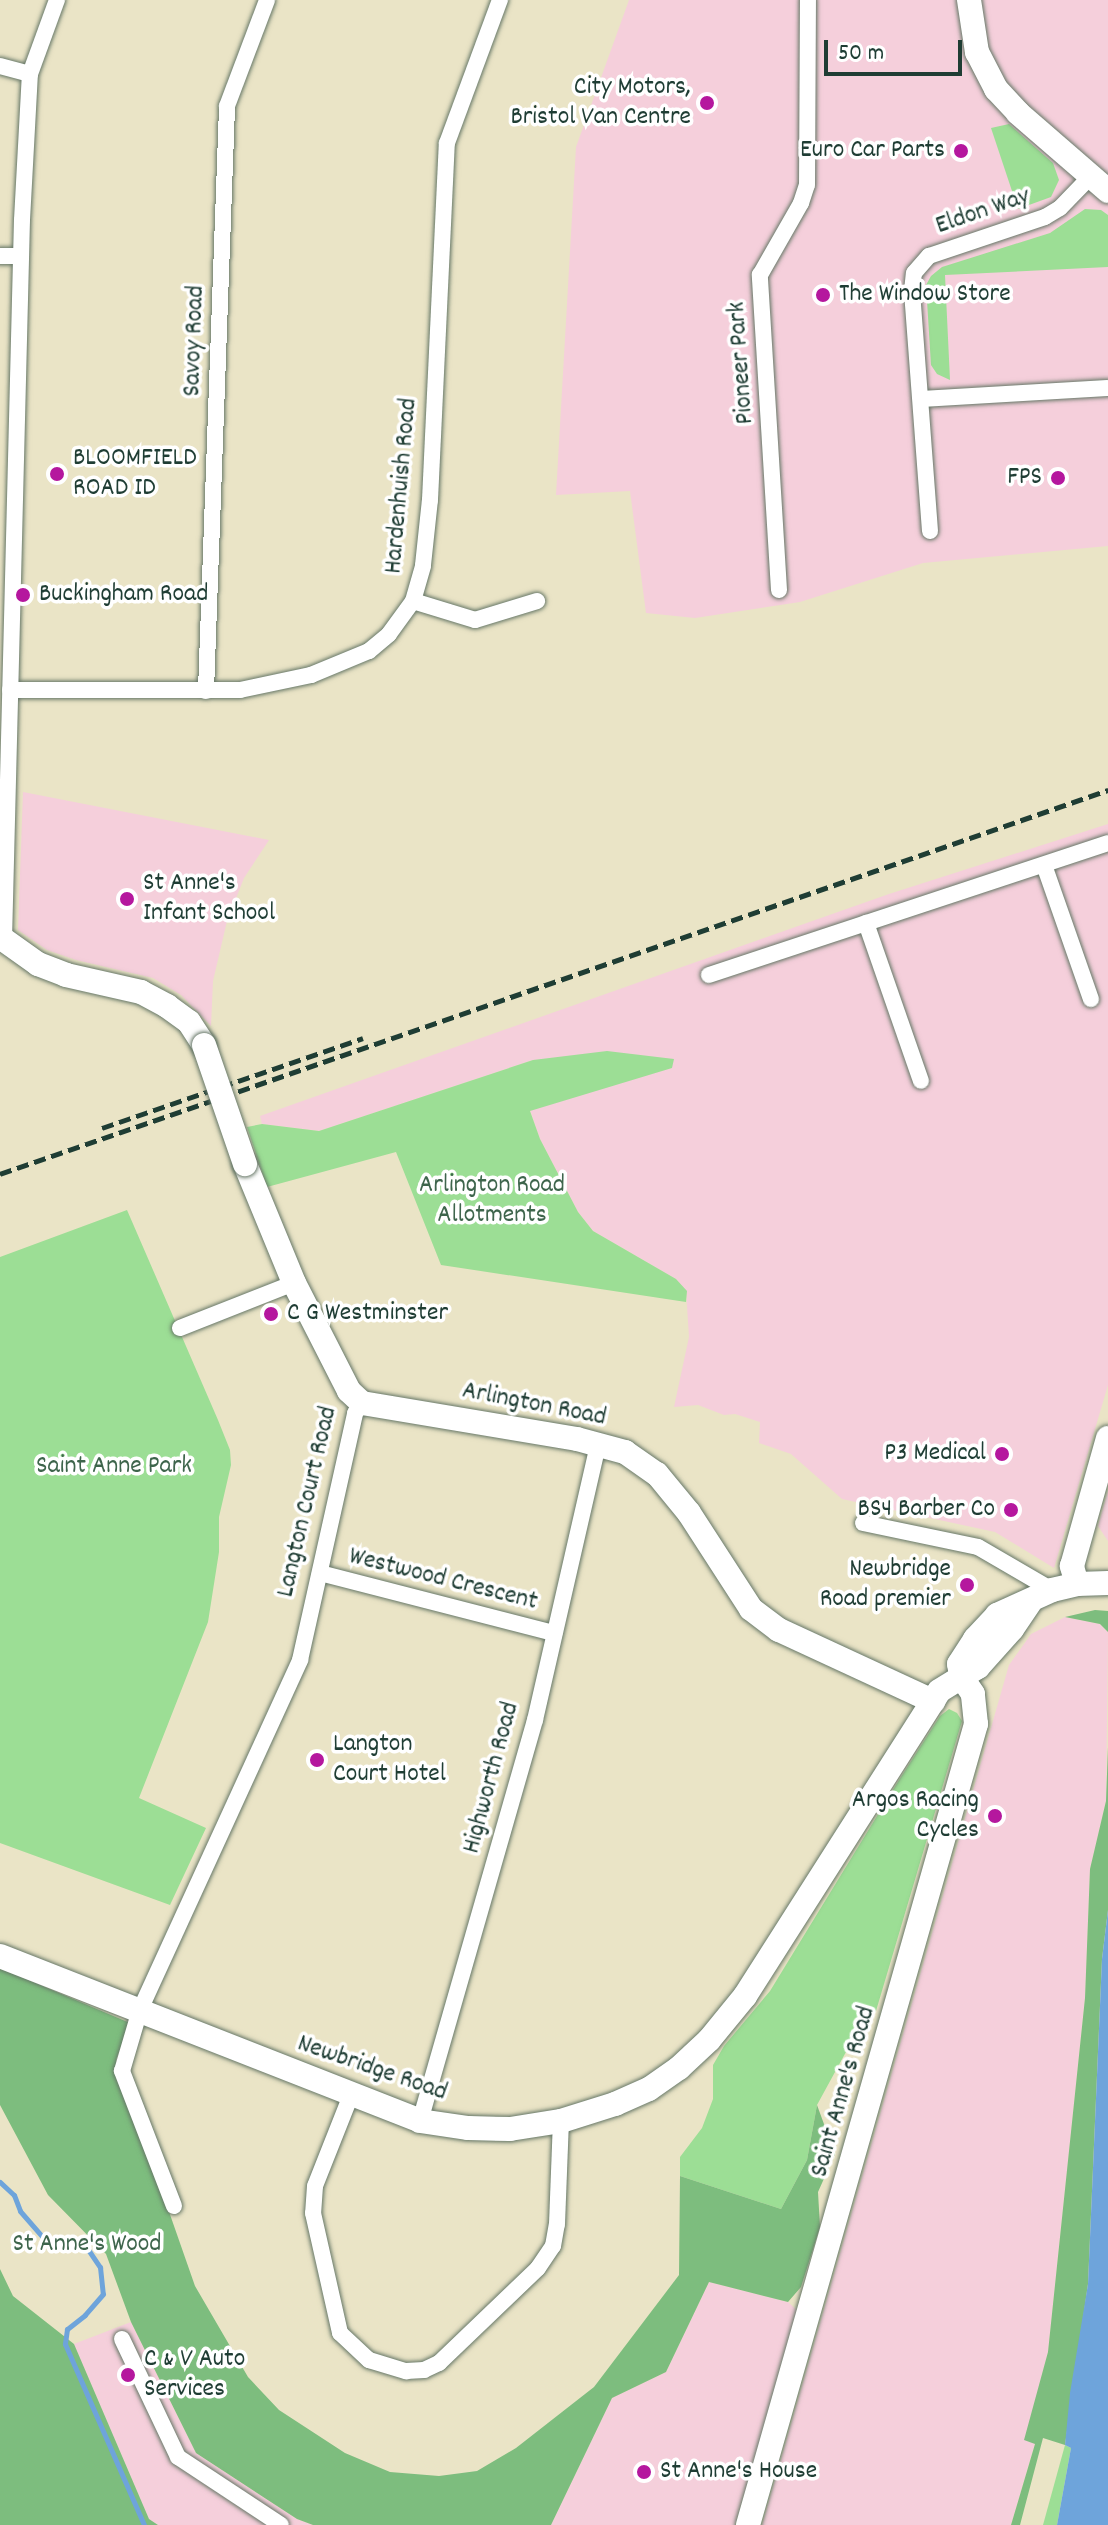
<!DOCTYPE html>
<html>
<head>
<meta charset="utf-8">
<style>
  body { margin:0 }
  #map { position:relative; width:1108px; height:2525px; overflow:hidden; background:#eae4c6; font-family:Dekko,sans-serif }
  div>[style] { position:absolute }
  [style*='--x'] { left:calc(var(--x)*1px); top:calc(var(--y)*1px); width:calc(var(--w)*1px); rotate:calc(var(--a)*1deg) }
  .built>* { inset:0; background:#f5cfdb }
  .green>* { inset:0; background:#9cde95 }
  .forest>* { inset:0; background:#7dbd7e }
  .water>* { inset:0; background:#6ea4db }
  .stream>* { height:5px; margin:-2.5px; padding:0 2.5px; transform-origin:2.5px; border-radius:2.5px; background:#6ea4db }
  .roads { filter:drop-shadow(0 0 2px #667767) drop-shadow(0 0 2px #667767) }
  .street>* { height:16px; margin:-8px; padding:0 8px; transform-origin:8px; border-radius:8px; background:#fff }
  .secondary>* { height:24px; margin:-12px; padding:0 12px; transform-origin:12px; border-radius:12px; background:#fff }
  .rail>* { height:5px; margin-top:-2.5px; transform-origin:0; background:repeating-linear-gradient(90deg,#1f3d34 0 12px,transparent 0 18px) }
  .bridges { filter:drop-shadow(0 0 2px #667767) drop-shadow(0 0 2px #667767) }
  .secondary-bridge>* { height:24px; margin:-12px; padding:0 12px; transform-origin:12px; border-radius:12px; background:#fff }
  .dots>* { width:22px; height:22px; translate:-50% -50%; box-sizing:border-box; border:4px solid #fff; border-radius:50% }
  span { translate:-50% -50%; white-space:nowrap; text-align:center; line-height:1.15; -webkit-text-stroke:7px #fff; paint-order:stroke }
  .poi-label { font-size:26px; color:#1f3d34 }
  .right { translate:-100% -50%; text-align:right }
  .left { translate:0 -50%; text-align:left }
  .street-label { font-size:26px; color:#1f3d34 }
  .park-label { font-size:26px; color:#3e654c }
  .scale { position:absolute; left:824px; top:40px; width:138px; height:36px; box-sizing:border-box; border:4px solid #1f3d34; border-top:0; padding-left:10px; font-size:24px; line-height:28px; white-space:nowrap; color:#1f3d34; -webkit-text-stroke:6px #fff; paint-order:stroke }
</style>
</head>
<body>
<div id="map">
  <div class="built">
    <i style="clip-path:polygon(629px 0,1108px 0,1108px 546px,923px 563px,800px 602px,695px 618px,646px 613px,630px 491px,556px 495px,576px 147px)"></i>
    <i style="clip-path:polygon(23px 792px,269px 840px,244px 878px,227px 921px,213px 981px,211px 1026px,181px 995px,153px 978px,76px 960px,47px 950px,18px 930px)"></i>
    <i style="clip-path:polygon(1108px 824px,1108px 1385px,1054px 1568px,995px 1532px,842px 1499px,791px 1454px,759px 1443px,760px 1422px,735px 1414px,724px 1415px,698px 1405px,674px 1407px,689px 1337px,686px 1291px,676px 1279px,593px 1231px,578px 1212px,540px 1139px,530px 1110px,671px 1068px,673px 1059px,533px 1060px,319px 1131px,262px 1124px,260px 1116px,889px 894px)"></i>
    <i style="clip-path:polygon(1108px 1491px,1108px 1541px,1098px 1526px)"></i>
    <i style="clip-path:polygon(1065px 1617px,1100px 1624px,1108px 1632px,1106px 1801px,1090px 1869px,1085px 1998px,1048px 2352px,1025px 2439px,1035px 2443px,1011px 2525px,762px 2525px,1009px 1665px,1031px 1634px)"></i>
    <i style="clip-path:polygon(709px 2282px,788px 2302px,799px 2312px,735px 2525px,551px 2525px,612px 2398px,666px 2372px)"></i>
    <i style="clip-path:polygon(131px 2322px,196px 2453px,297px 2519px,313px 2525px,158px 2525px,149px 2519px,74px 2344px)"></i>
  </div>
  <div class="green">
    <i style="clip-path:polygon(1009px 124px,1053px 163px,1059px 180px,1051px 197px,1018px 209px,991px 128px)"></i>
    <i style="clip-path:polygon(1085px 209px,1101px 210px,1108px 215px,1108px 267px,945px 275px,950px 380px,937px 374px,931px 365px,926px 285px,931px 276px,942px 267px,1050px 233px)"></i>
    <i style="clip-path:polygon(607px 1051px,674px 1059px,672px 1068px,530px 1111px,540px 1139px,578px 1212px,593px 1231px,676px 1279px,687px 1291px,686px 1302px,441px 1265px,396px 1152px,267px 1187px,247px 1127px,262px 1124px,319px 1131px,533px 1060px)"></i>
    <i style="clip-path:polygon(127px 1210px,218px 1420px,230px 1450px,231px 1465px,219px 1517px,219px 1552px,208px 1622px,139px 1798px,206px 1828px,170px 1905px,0 1843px,0 1257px)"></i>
    <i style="clip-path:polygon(949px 1709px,957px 1713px,962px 1721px,876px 2011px,864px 2019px,817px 2105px,807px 2160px,781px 2209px,680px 2176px,680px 2157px,702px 2128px,713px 2099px,713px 2065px,724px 2046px,770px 1991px,899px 1780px,940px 1716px)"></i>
    <i style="clip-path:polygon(1065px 2445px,1071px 2448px,1057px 2525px,1043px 2525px)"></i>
  </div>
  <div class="forest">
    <i style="clip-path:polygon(1095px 1610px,1108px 1611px,1108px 1632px,1100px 1624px,1065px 1617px)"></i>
    <i style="clip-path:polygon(1108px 1747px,1108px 1910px,1102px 1959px,1088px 2284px,1065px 2445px,1043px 2438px,1020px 2525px,1011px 2525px,1035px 2444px,1024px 2440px,1048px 2352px,1085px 1998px,1090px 1869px,1106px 1801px)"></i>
    <i style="clip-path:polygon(0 1968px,130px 2023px,116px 2060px,195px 2286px,248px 2377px,279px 2410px,345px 2453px,390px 2472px,439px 2476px,477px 2471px,516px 2448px,594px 2387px,679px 2275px,680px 2176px,781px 2209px,807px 2160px,817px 2105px,835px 2154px,818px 2192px,820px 2227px,801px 2287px,788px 2302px,709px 2282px,666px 2372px,612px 2398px,551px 2525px,313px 2525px,297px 2519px,196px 2453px,131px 2322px,106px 2254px,48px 2195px,0 2105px)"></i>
    <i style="clip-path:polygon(0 2269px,13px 2296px,74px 2344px,149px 2519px,158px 2525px,0 2525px)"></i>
  </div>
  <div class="water">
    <i style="clip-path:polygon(1108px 1910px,1108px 2525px,1057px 2525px,1071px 2448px,1065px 2445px,1070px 2393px,1088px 2284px,1102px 1959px)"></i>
  </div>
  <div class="stream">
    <i style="--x:0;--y:2182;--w:19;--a:43"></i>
    <i style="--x:14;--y:2195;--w:17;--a:69"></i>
    <i style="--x:20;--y:2211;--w:38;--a:49"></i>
    <i style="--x:45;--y:2240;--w:9;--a:21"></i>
    <i style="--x:53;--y:2243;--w:20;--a:-9"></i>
    <i style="--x:73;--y:2240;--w:13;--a:23"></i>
    <i style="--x:85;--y:2245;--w:27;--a:56"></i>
    <i style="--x:100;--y:2267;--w:27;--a:84"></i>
    <i style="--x:103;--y:2294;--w:28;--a:131"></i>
    <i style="--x:85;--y:2315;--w:23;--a:142"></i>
    <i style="--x:67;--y:2329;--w:15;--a:98"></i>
    <i style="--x:65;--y:2344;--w:197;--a:66.4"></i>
  </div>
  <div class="roads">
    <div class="street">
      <i style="--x:0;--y:66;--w:31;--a:15"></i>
      <i style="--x:0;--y:256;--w:21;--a:0"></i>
      <i style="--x:921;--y:399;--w:187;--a:-3.4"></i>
      <i style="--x:930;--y:531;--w:241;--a:-94.3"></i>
      <i style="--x:912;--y:291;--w:18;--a:-84"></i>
      <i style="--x:914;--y:273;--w:23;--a:-49"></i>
      <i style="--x:929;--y:256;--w:122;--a:-18.6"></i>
      <i style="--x:1045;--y:217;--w:17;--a:-31"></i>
      <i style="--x:1060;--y:208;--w:45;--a:-45.9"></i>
      <i style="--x:779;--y:590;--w:316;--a:-93.5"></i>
      <i style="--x:760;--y:275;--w:83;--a:-60.3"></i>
      <i style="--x:801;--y:203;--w:19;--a:-72"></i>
      <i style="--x:807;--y:185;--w:185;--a:-89.7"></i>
      <i style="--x:413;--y:601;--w:65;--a:17"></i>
      <i style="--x:475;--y:620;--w:65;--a:-17"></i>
      <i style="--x:10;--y:690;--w:230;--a:0"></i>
      <i style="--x:240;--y:690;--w:73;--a:-11.9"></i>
      <i style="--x:311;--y:675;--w:63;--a:-22.5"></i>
      <i style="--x:369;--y:651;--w:26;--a:-40"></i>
      <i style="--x:389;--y:634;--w:41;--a:-54"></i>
      <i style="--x:413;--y:601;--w:37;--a:-74"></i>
      <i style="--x:423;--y:565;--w:65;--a:-83.9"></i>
      <i style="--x:430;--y:500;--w:357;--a:-87.3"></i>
      <i style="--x:447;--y:143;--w:153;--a:-69.7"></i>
      <i style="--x:206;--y:691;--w:585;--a:-87.94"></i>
      <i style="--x:227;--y:106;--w:113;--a:-69.3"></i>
      <i style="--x:1044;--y:865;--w:142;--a:70.7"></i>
      <i style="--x:866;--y:923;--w:167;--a:70.8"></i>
      <i style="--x:4;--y:940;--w:720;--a:-88.57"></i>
      <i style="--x:22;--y:220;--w:146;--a:-86.9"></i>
      <i style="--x:30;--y:74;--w:79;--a:-70"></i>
      <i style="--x:709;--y:975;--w:420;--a:-18.3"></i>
      <i style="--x:180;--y:1328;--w:123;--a:-21.5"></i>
      <i style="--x:863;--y:1523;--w:117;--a:11.8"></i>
      <i style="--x:978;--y:1547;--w:86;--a:30.2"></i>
      <i style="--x:320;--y:1573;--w:242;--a:14.4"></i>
      <i style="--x:351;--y:2095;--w:98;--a:111.6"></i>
      <i style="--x:315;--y:2186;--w:27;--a:94"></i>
      <i style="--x:313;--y:2213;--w:123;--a:77.3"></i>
      <i style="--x:340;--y:2333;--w:40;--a:43"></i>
      <i style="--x:369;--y:2360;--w:39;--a:17"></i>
      <i style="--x:406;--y:2371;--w:18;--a:-3"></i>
      <i style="--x:424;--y:2370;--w:17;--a:-25"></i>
      <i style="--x:439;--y:2363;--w:137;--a:-43.8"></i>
      <i style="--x:538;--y:2268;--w:27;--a:-56"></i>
      <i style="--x:553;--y:2246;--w:22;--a:-80"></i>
      <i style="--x:557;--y:2224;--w:103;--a:-87.8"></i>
      <i style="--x:420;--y:2121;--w:417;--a:-74"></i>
      <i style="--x:535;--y:1720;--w:283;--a:-77.1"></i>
      <i style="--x:174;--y:2206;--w:145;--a:-111.1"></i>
      <i style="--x:122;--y:2071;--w:64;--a:-73.6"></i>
      <i style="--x:140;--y:2010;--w:385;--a:-65.4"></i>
      <i style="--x:300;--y:1660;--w:253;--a:-77.4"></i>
      <i style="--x:355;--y:1413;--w:12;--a:-55"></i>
      <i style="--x:122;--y:2339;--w:131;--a:64.6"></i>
      <i style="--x:178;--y:2457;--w:123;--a:33.4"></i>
    </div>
    <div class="secondary">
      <i style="--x:969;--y:0;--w:53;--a:81.3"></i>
      <i style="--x:977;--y:52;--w:42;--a:62.8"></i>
      <i style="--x:996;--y:89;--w:33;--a:47"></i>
      <i style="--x:1018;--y:113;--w:119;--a:40.9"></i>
      <i style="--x:0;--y:937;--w:47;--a:35.4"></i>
      <i style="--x:38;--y:964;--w:30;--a:21"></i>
      <i style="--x:66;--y:975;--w:77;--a:12.8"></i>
      <i style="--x:141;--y:992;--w:30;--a:28"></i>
      <i style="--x:167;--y:1006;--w:27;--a:36"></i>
      <i style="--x:189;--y:1022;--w:27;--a:57"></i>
      <i style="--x:245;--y:1164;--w:129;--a:67.6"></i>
      <i style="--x:294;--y:1283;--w:121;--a:63"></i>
      <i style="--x:349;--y:1391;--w:18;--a:43"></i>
      <i style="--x:362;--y:1403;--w:218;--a:9.5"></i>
      <i style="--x:577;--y:1439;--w:50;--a:15.2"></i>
      <i style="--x:625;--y:1452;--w:39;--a:35"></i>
      <i style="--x:657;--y:1474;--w:50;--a:50.6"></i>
      <i style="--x:689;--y:1513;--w:114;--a:57.1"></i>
      <i style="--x:751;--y:1609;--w:35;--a:37"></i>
      <i style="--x:779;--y:1630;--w:170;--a:24.8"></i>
      <i style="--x:1077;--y:1584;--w:19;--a:-106"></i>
      <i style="--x:1072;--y:1566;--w:133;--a:-74.3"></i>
      <i style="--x:0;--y:1956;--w:451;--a:21.4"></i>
      <i style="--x:420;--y:2121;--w:49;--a:8.3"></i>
      <i style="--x:468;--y:2128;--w:42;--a:1.4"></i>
      <i style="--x:510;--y:2129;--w:52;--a:-8.9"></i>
      <i style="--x:561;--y:2121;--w:57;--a:-17.5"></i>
      <i style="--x:615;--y:2104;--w:37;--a:-24"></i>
      <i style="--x:649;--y:2089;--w:37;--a:-35"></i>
      <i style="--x:679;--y:2068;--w:41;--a:-43"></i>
      <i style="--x:709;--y:2040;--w:57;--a:-50.7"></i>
      <i style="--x:745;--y:1996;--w:361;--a:-57.5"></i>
      <i style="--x:939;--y:1691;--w:46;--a:-31.6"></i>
      <i style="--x:978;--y:1667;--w:51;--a:-48.2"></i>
      <i style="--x:1012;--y:1629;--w:32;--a:-56"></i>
      <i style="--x:748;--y:2525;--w:833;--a:-74.11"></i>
      <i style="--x:976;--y:1724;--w:30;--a:-96"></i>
      <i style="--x:973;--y:1694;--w:22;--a:-124"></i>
      <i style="--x:961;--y:1676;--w:12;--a:-99"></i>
      <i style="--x:959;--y:1664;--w:30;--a:-57"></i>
      <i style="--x:975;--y:1639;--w:33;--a:-47"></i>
      <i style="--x:997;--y:1615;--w:60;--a:-24.4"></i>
      <i style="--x:1052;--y:1590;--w:26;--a:-13"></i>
      <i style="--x:1077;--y:1584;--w:31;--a:-2"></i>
    </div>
  </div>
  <div class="rail">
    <i style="--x:102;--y:1128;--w:276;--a:-19"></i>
    <i style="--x:0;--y:1174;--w:1173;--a:-19.11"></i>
  </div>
  <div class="bridges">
    <div class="secondary-bridge">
      <i style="--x:204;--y:1045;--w:126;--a:71"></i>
    </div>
  </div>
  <div class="dots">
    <i style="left:707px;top:103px;background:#b5179e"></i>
    <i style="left:961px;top:151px;background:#b5179e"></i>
    <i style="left:823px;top:295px;background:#b5179e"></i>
    <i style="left:57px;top:474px;background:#b5179e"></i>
    <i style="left:1058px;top:478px;background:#b5179e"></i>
    <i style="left:23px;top:595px;background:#b5179e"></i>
    <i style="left:127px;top:899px;background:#b5179e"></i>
    <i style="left:271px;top:1314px;background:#b5179e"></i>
    <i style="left:1002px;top:1454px;background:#b5179e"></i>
    <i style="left:1011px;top:1510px;background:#b5179e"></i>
    <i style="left:967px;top:1585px;background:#b5179e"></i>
    <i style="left:317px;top:1760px;background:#b5179e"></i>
    <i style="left:995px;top:1816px;background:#b5179e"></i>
    <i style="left:128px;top:2375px;background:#b5179e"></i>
    <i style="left:644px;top:2472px;background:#b5179e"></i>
  </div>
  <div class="poi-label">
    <span class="right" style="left:691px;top:103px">City Motors,<br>Bristol Van Centre</span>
    <span class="right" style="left:945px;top:151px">Euro Car Parts</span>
    <span class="left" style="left:839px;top:295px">The Window Store</span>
    <span class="left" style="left:73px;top:474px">BLOOMFIELD<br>ROAD ID</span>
    <span class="right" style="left:1042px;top:478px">FPS</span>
    <span class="left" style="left:39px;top:595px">Buckingham Road</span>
    <span class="left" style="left:143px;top:899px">St Anne's<br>Infant School</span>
    <span class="left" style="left:287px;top:1314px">C G Westminster</span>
    <span class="right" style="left:986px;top:1454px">P3 Medical</span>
    <span class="right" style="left:995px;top:1510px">BS4 Barber Co</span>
    <span class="right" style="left:951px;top:1585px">Newbridge<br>Road premier</span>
    <span class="left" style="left:333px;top:1760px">Langton<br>Court Hotel</span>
    <span class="right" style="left:979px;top:1816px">Argos Racing<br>Cycles</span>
    <span class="left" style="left:144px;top:2375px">C &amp; V Auto<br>Services</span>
    <span class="left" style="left:660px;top:2472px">St Anne's House</span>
  </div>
  <div class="street-label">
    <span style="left:983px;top:212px;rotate:-19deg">Eldon Way</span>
    <span style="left:195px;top:341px;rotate:-88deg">Savoy Road</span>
    <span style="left:742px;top:363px;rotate:-94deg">Pioneer Park</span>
    <span style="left:402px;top:486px;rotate:-85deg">Hardenhuish Road</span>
    <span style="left:534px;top:1405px;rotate:11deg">Arlington Road</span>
    <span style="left:308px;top:1502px;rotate:-77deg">Langton Court Road</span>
    <span style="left:443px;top:1580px;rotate:14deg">Westwood Crescent</span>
    <span style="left:492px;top:1778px;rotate:-75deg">Highworth Road</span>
    <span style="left:372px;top:2069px;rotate:19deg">Newbridge Road</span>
    <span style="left:844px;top:2092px;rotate:-74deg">Saint Anne's Road</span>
  </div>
  <div class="park-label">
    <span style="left:492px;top:1201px">Arlington Road<br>Allotments</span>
    <span style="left:114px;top:1467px">Saint Anne Park</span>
    <span style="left:87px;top:2245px">St Anne's Wood</span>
  </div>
  <div class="scale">50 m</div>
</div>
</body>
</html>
